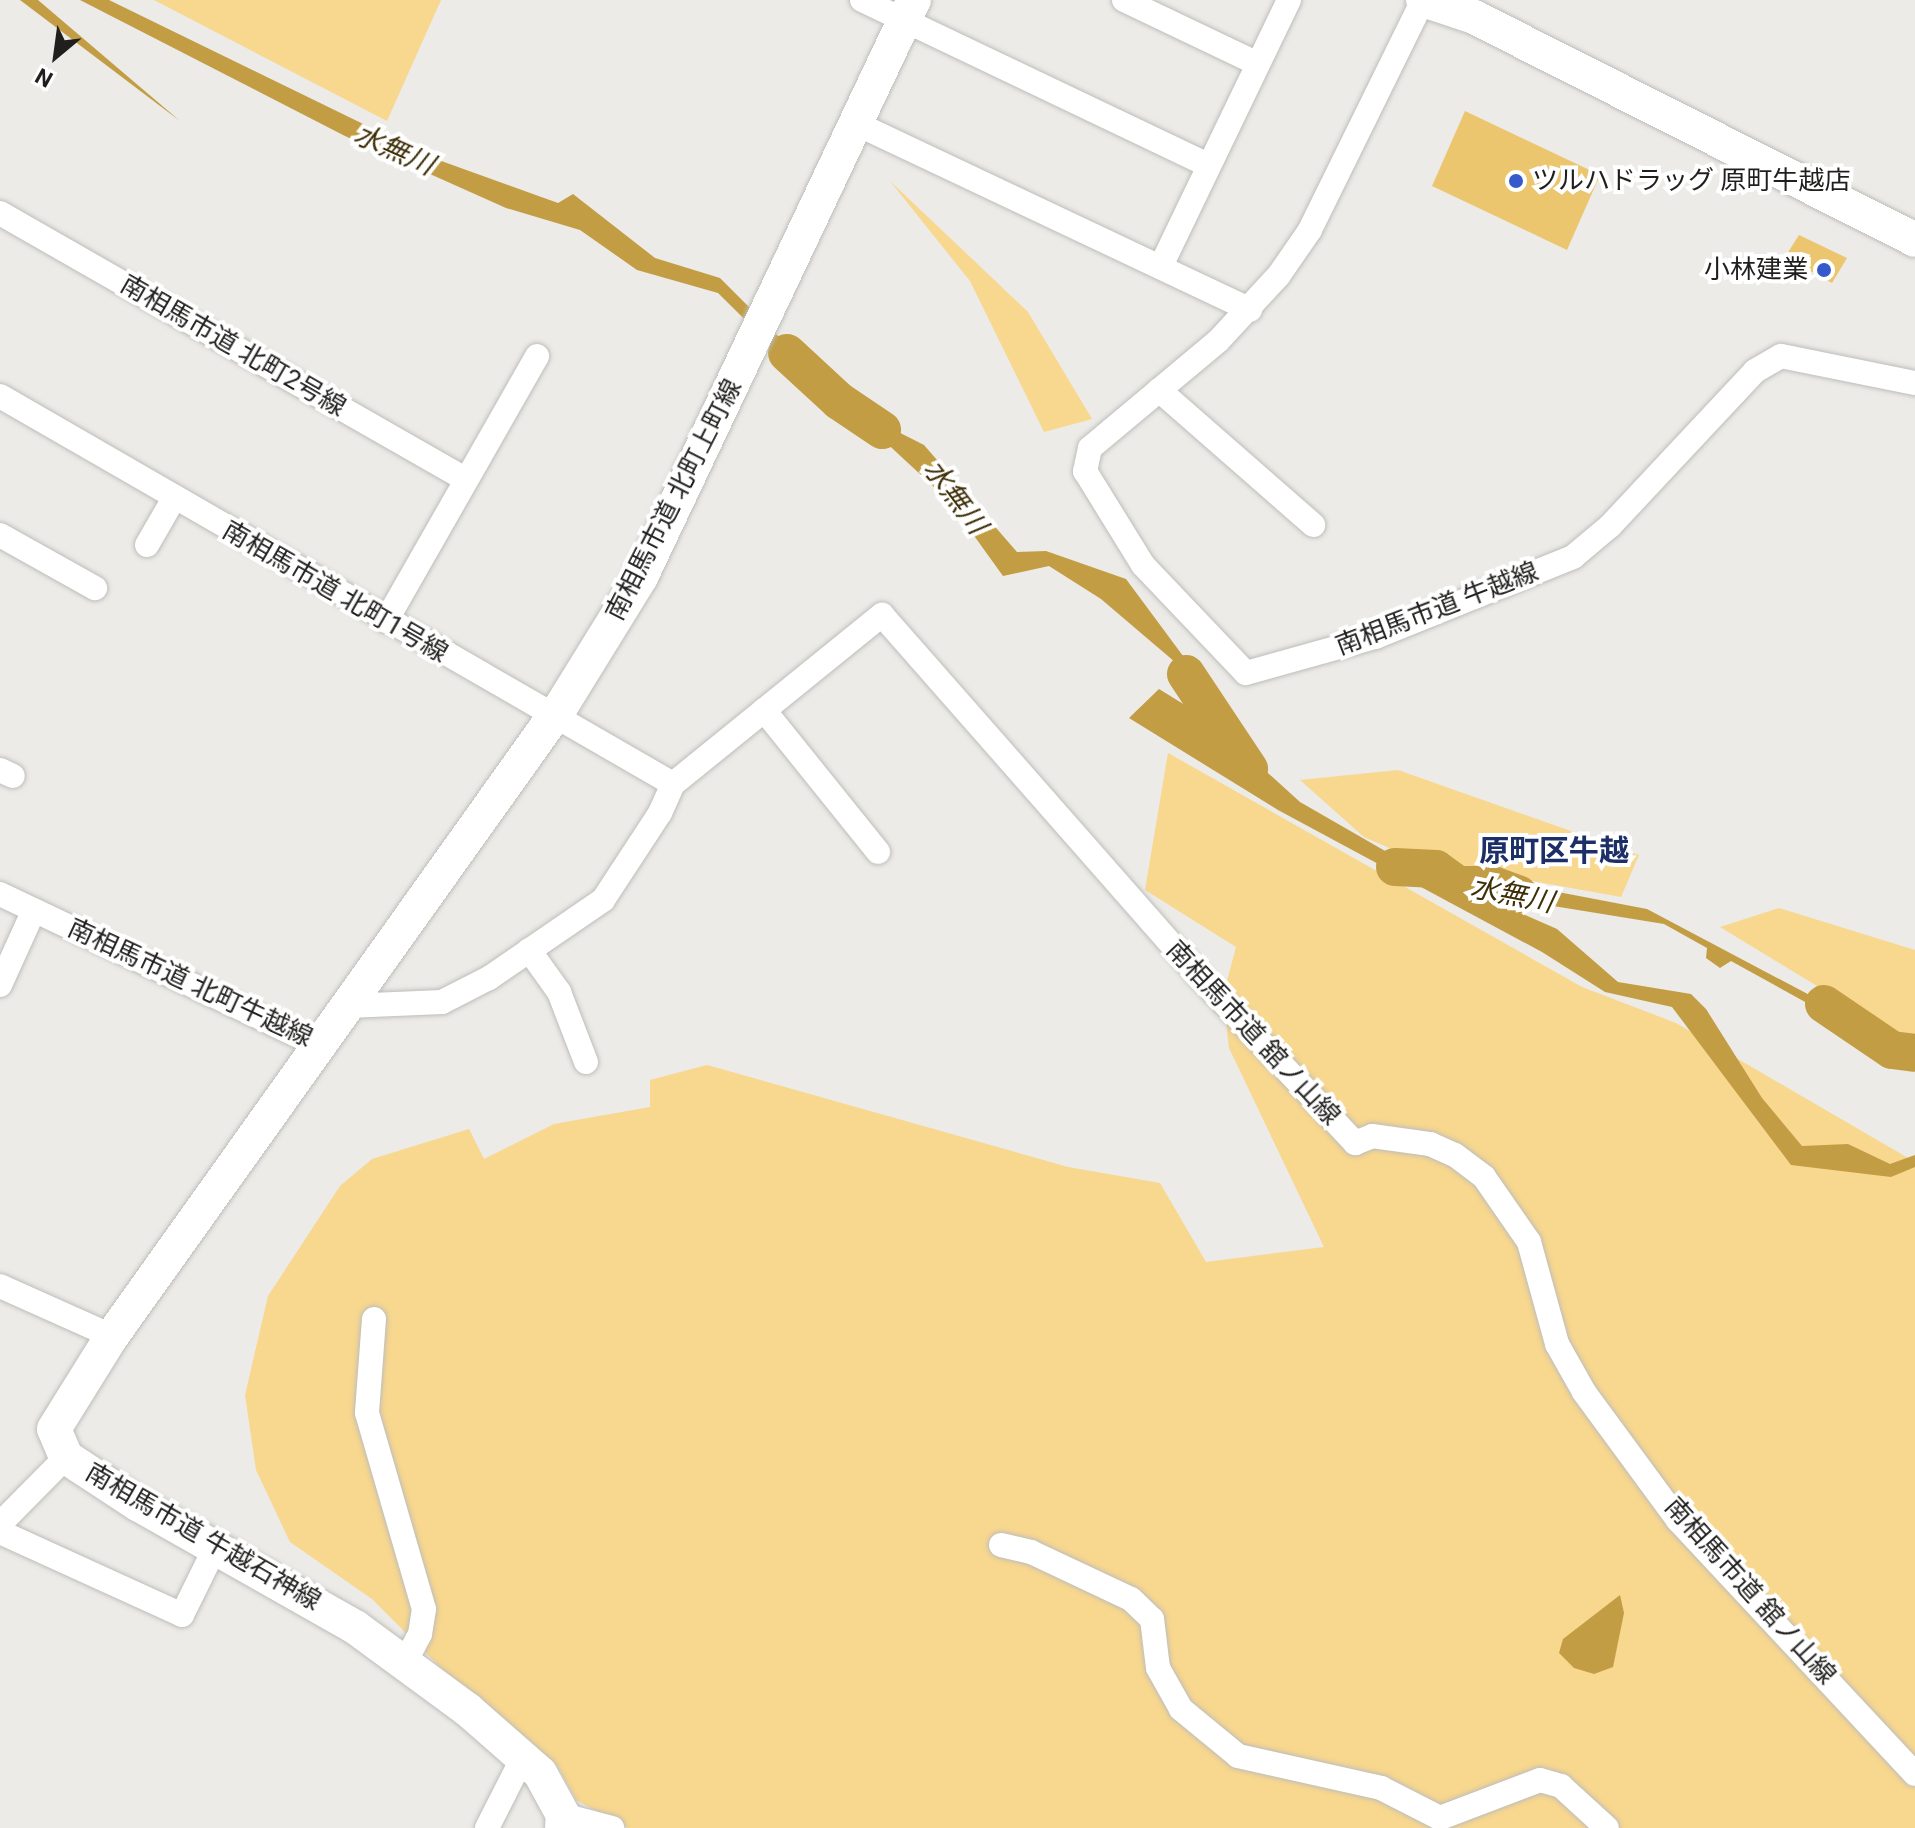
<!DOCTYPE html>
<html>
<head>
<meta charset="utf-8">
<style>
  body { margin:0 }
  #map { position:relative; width:1915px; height:1828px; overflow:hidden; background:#ecebe7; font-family:Roboto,"Noto Sans JP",sans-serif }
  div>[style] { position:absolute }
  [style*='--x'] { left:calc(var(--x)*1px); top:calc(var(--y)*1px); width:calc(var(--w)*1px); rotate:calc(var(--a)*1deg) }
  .green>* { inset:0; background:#f8d78e }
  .water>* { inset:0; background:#c29d44 }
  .river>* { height:38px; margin:-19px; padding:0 19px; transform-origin:19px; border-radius:19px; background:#c29d44 }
  .building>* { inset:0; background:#ecc66e }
  .roads { filter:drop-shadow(0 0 2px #bebdba) drop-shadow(0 0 2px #bebdba) }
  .street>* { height:24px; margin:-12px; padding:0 12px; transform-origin:12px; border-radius:12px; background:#fff }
  .secondary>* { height:34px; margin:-17px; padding:0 17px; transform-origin:17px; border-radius:17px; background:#fff }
  .dots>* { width:22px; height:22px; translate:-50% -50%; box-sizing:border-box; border:4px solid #fff; border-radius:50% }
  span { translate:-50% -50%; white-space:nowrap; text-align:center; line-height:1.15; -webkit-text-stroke:8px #fff; paint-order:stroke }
  .poi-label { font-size:26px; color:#201f1e }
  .left { translate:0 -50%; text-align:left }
  .right { translate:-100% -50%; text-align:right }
  .street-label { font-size:26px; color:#201f1e }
  .water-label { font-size:28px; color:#403009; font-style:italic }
  .quarter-label { font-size:30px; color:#1c2f66; font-weight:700 }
  .north { position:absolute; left:16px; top:16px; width:80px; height:80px; -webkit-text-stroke:6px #fff; paint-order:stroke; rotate:209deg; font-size:22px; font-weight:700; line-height:32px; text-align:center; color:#201f1e }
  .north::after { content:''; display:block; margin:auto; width:28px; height:36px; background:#201f1e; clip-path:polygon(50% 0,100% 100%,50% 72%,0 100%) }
</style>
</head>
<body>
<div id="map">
  <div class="green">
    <i style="clip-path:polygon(154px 0,441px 0,387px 121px)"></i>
    <i style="clip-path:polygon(890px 181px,1028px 312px,1092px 419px,1044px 432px,970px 281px)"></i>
    <i style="clip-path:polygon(1168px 753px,1582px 987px,1676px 1023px,1915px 1162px,1915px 1828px,628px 1828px,576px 1800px,558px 1767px,460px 1687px,372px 1599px,290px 1542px,256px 1470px,245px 1395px,268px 1296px,340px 1186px,372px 1159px,469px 1129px,484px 1159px,554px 1124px,650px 1107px,650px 1080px,707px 1065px,1068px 1167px,1160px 1183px,1206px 1262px,1324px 1247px,1229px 1048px,1223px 996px,1236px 947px,1145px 890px)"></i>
    <i style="clip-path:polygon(1398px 770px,1639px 855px,1621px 897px,1417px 860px,1364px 837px,1300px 780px)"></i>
    <i style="clip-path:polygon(1779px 908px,1915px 950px,1915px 1039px,1901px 1037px,1720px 927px)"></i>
  </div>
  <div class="water">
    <i style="clip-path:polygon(20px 0,38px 0,180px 121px)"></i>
    <i style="clip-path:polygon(80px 0,109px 0,433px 158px,558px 203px,573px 194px,655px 258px,720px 278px,829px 387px,819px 392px,924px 445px,1017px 552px,1046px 551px,1126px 579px,1209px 691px,1215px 725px,1300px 802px,1406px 863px,1647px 909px,1902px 1044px,1915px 1045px,1915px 1054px,1892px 1050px,1731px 961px,1720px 968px,1706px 958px,1707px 948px,1664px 924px,1492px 896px,1464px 879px,1425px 871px,1557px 929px,1618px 982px,1691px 994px,1706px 1009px,1762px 1098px,1802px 1146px,1848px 1144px,1890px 1164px,1915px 1155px,1915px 1167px,1891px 1177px,1791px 1165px,1672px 1007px,1605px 992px,1542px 952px,1278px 810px,1129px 718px,1159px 689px,1206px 718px,1182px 668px,1101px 599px,1049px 566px,1003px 576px,949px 501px,880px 437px,818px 392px,718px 293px,637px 270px,580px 230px,506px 208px,345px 136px)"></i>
    <i style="clip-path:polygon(1620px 1595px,1624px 1613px,1613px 1667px,1594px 1674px,1574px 1668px,1559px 1653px,1563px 1639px)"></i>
  </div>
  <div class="river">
    <i style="--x:787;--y:353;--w:71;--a:42.7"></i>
    <i style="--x:839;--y:401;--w:52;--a:34"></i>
    <i style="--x:1186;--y:674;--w:114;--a:56.4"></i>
    <i style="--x:1395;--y:867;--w:41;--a:2.8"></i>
    <i style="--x:1436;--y:869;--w:27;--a:36"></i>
    <i style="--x:1458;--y:885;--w:35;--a:0"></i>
    <i style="--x:1493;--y:885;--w:27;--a:20"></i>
    <i style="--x:1824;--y:1004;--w:82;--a:34.1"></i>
    <i style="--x:1892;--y:1050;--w:23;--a:7"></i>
  </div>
  <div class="building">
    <i style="clip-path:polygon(1465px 111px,1600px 175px,1567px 250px,1432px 186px)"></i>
    <i style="clip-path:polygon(1799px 235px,1847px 258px,1832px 283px,1785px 257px)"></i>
  </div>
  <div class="roads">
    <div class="street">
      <i style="--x:862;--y:0;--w:383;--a:25.5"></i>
      <i style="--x:1124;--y:0;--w:148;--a:25.5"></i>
      <i style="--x:1423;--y:0;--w:256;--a:116.2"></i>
      <i style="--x:1310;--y:230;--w:55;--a:124.6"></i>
      <i style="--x:1279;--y:275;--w:90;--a:132.7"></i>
      <i style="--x:1218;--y:341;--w:167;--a:140.1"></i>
      <i style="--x:1090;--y:448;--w:24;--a:102"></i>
      <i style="--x:1085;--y:471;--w:110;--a:58.3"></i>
      <i style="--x:1143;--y:565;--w:149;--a:46.4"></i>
      <i style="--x:1246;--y:673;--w:134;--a:-15.6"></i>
      <i style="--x:1375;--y:637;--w:214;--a:-22"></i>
      <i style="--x:1573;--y:557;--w:48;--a:-40"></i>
      <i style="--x:1610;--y:526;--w:212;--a:-46.9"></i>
      <i style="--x:1755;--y:371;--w:30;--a:-30"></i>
      <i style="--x:1781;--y:356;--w:137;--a:11.4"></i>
      <i style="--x:855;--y:123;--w:437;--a:25.3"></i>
      <i style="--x:0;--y:213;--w:536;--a:29.77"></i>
      <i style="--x:1161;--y:266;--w:295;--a:-64.3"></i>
      <i style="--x:1159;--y:390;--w:205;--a:41.2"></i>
      <i style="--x:0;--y:396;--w:777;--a:29.96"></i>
      <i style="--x:0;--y:535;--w:109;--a:29.2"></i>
      <i style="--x:147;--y:545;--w:52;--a:-60"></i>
      <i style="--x:386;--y:621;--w:305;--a:-60.3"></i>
      <i style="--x:764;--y:710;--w:182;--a:51.2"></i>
      <i style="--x:0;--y:770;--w:14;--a:25"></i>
      <i style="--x:0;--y:894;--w:354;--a:25.4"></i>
      <i style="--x:529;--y:950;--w:52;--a:54.5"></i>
      <i style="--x:559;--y:992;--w:75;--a:68.9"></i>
      <i style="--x:0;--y:985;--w:82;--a:-65.6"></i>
      <i style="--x:348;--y:1006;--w:94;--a:-2.4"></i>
      <i style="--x:442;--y:1002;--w:53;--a:-27.1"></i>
      <i style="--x:489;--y:978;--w:138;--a:-34.4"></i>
      <i style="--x:603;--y:900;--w:104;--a:-56.8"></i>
      <i style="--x:660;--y:813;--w:32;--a:-66"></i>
      <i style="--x:673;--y:784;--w:269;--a:-39"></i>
      <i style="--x:882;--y:615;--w:476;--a:48.7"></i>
      <i style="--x:1196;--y:973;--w:233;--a:46.9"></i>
      <i style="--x:1355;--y:1143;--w:18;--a:-22"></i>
      <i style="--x:1372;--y:1136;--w:59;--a:7.9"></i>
      <i style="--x:1430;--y:1144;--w:27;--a:24"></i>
      <i style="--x:1455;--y:1155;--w:36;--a:37"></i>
      <i style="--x:1484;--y:1177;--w:79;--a:55.3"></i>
      <i style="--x:1529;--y:1242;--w:106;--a:74.6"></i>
      <i style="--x:1557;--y:1344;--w:55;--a:60.6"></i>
      <i style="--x:1584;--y:1392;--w:159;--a:53.7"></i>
      <i style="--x:1678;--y:1520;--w:347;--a:47"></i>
      <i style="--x:0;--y:1286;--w:123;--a:24.1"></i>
      <i style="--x:374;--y:1319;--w:94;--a:94.3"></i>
      <i style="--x:367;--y:1413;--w:204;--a:73.8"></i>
      <i style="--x:424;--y:1609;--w:25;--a:99"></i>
      <i style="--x:420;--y:1634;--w:32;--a:118"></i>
      <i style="--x:0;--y:1524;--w:94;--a:-45.4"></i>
      <i style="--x:0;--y:1532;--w:200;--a:24.5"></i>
      <i style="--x:182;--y:1615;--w:75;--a:-63.8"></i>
      <i style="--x:1001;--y:1545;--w:31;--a:13"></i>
      <i style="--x:1031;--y:1552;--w:110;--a:25.2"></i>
      <i style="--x:1131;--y:1599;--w:29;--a:44"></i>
      <i style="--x:1152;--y:1619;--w:49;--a:83"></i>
      <i style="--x:1158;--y:1668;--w:47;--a:60.7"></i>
      <i style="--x:1181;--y:1709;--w:74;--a:39.5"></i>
      <i style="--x:1238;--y:1756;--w:147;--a:12.6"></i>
      <i style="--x:1381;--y:1788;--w:66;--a:27"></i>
      <i style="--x:1440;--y:1818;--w:107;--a:-20.8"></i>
      <i style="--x:1540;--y:1780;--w:22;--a:16"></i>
      <i style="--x:1561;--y:1786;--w:62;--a:42.4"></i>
      <i style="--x:563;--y:1815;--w:51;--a:14.9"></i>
      <i style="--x:487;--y:1828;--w:80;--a:-63.1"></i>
    </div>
    <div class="secondary">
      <i style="--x:1423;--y:0;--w:54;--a:18.4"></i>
      <i style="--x:1474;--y:17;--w:494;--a:26.8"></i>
      <i style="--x:562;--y:1828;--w:13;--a:-86"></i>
      <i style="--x:563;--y:1815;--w:48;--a:-118.7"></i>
      <i style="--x:540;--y:1773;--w:96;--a:-138.8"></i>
      <i style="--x:468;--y:1710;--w:140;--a:-143.7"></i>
      <i style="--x:355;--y:1627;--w:248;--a:-150.5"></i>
      <i style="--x:139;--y:1505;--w:87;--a:-146.7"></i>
      <i style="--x:66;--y:1457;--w:30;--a:-113"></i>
      <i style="--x:54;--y:1429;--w:110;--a:-58.1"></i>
      <i style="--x:112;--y:1336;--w:775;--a:-54.51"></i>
      <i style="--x:562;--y:705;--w:150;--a:-58.3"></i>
      <i style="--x:641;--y:577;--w:638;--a:-64.68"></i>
    </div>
  </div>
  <div class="dots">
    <i style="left:1516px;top:181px;background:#365acb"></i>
    <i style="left:1824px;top:270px;background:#365acb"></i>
  </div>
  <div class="poi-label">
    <span class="left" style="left:1532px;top:181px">ツルハドラッグ 原町牛越店</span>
    <span class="right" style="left:1808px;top:270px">小林建業</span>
  </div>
  <div class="street-label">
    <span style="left:233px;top:346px;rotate:30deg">南相馬市道 北町2号線</span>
    <span style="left:674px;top:500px;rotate:-63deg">南相馬市道 北町上町線</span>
    <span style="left:335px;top:592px;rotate:30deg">南相馬市道 北町1号線</span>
    <span style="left:1437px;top:609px;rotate:-21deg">南相馬市道 牛越線</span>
    <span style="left:190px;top:983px;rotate:25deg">南相馬市道 北町牛越線</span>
    <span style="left:1253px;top:1033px;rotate:47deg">南相馬市道 舘ノ山線</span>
    <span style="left:203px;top:1537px;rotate:30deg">南相馬市道 牛越石神線</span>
    <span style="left:1750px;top:1591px;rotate:48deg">南相馬市道 舘ノ山線</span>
  </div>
  <div class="water-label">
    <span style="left:394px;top:150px;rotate:24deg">水無川</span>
    <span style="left:955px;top:497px;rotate:53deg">水無川</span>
    <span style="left:1512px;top:895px;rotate:11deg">水無川</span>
  </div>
  <div class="quarter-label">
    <span style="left:1554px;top:851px">原町区牛越</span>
  </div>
  <div class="north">N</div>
</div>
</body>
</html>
